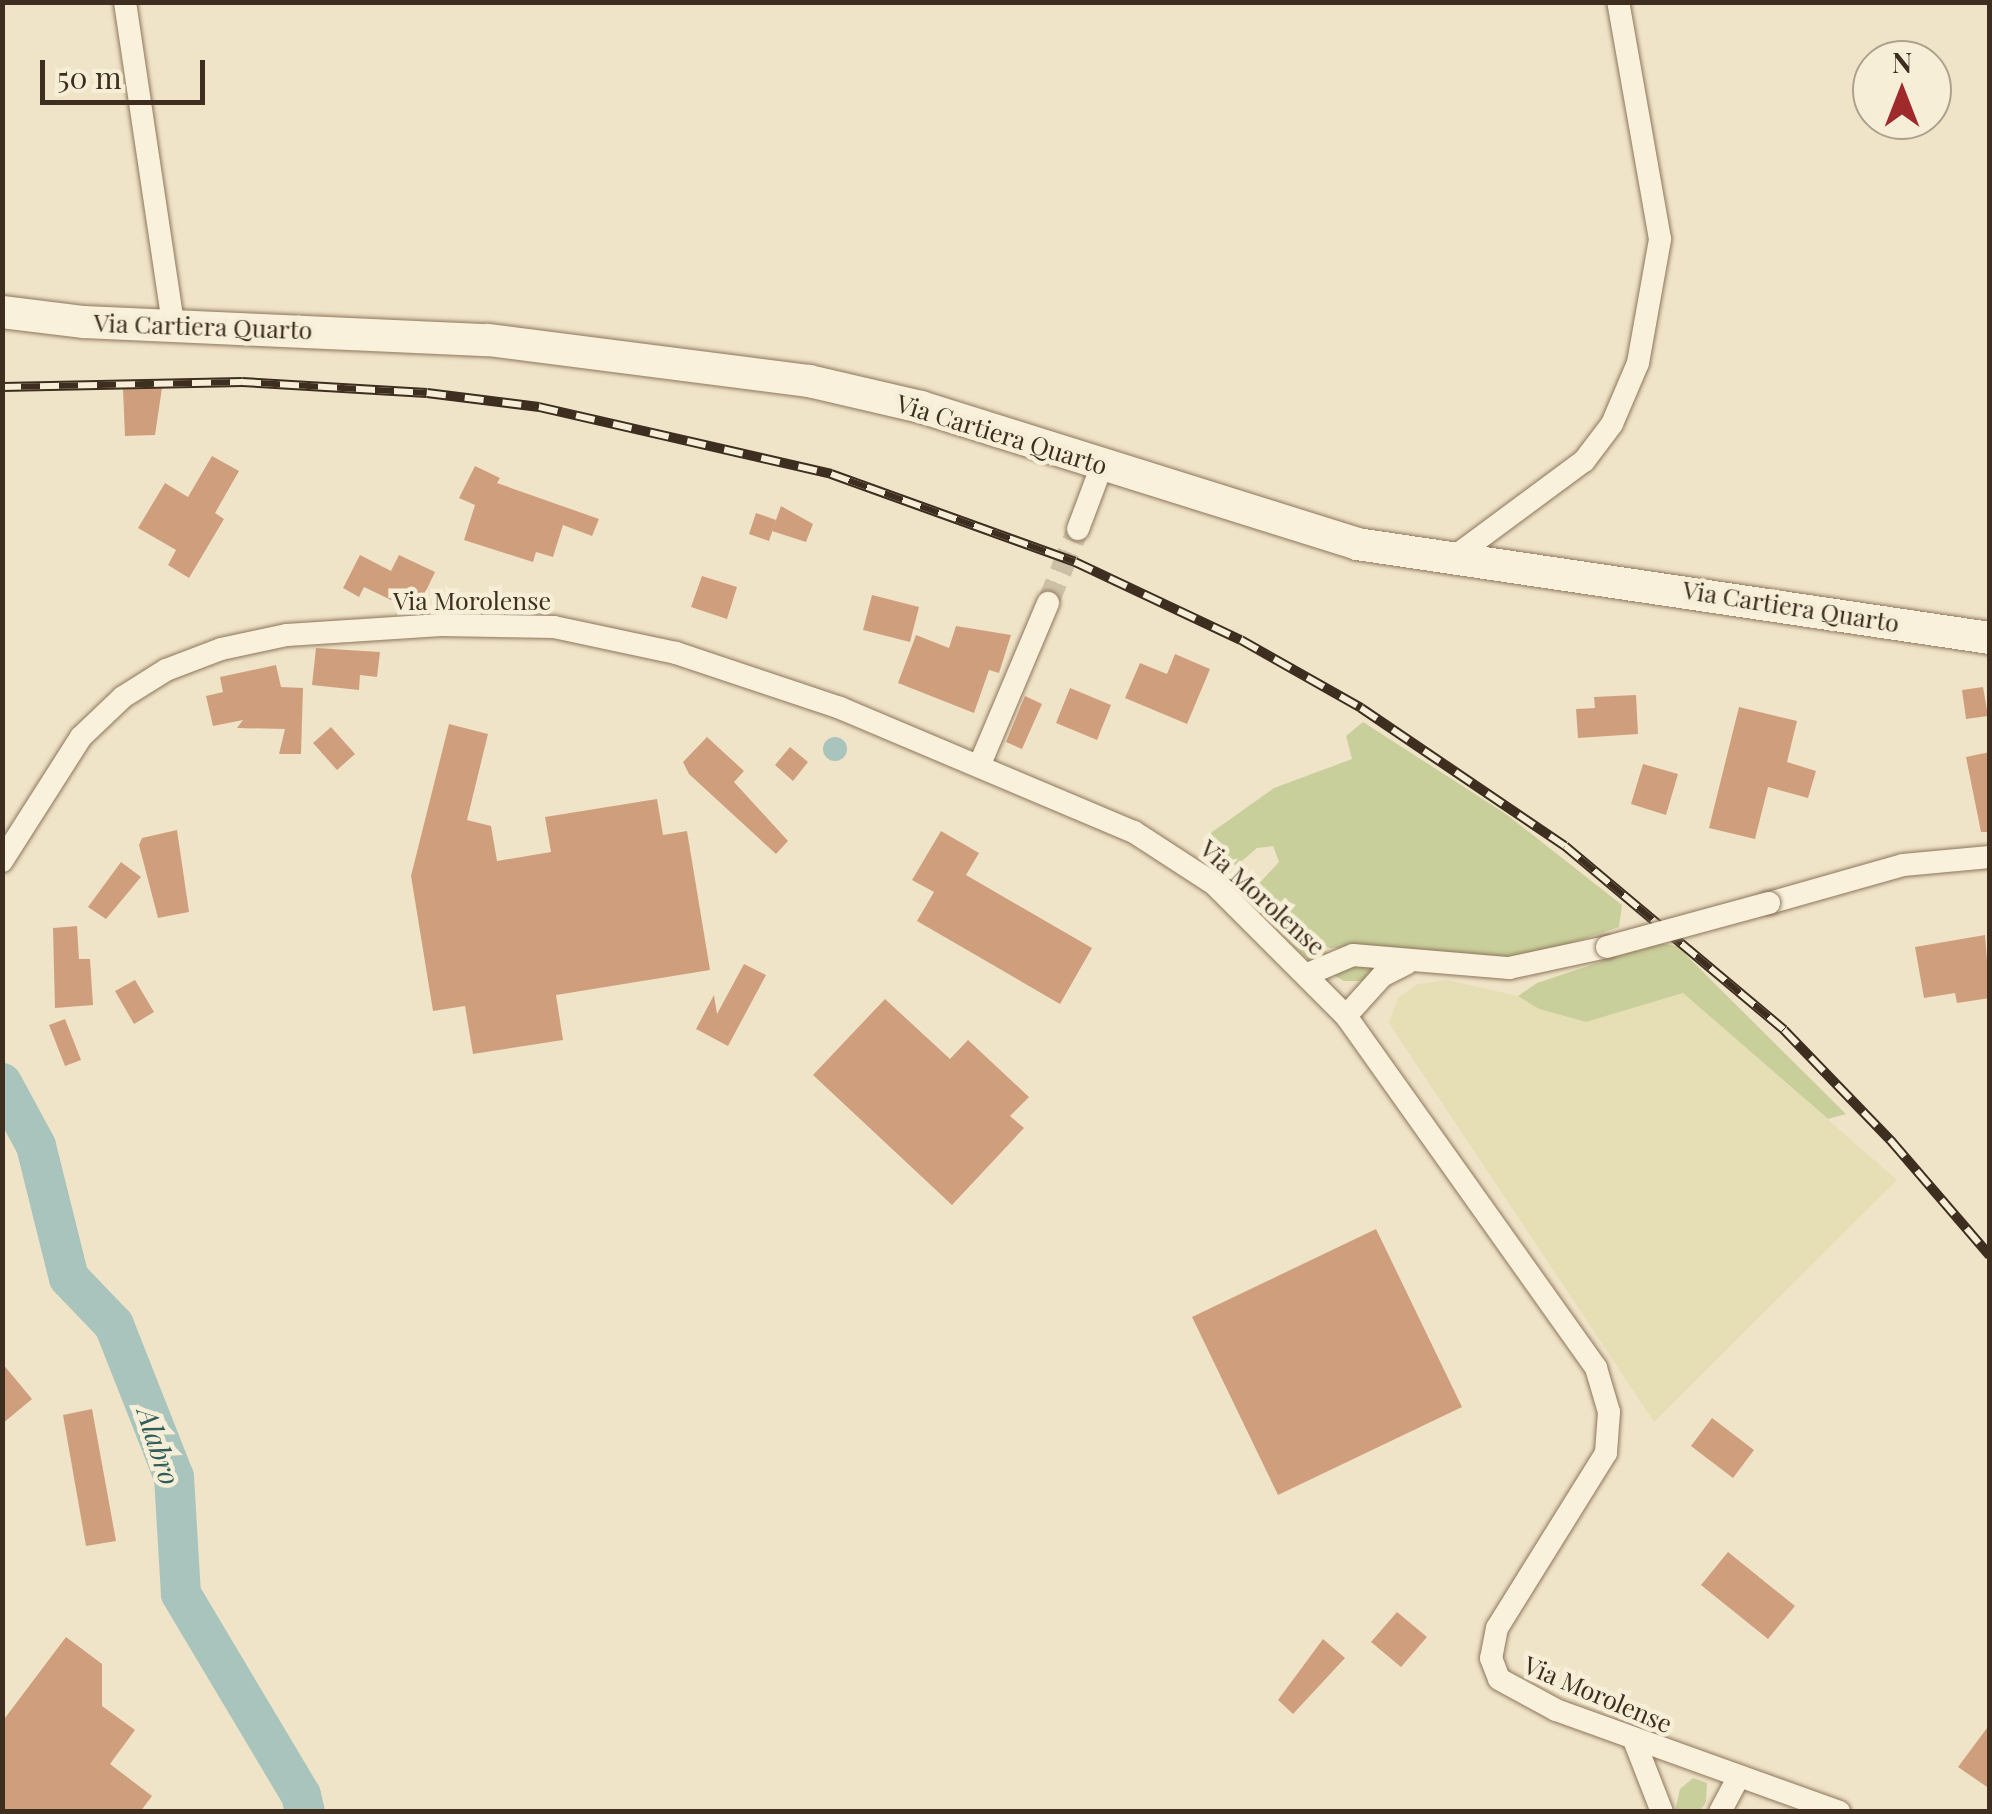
<!DOCTYPE html>
<html>
<head>
<meta charset="utf-8">
<style>
  body { margin:0 }
  #map { position:relative; width:1992px; height:1814px; overflow:hidden; background:#f0e4c8; font-family:"Playfair Display",serif }
  div>[style] { position:absolute }
  [style*='--x'] { left:calc(var(--x)*1px); top:calc(var(--y)*1px); width:calc(var(--w)*1px); rotate:calc(var(--a)*1deg) }
  .farmland>* { inset:0; background:#e6deb5 }
  .green>* { inset:0; background:#c9cf9b }
  .water>* { inset:0; background:#a9c4bc }
  .round { border-radius:50% }
  .river>* { height:40px; margin:-20px; padding:0 20px; transform-origin:20px; border-radius:20px; background:#a9c4bc }
  .building>* { inset:0; background:#cf9f7d }
  .street-tunnel>* { height:22px; margin-top:-11px; transform-origin:0; background:repeating-linear-gradient(90deg,#ccc0a6 0 22px,transparent 0 33px) }
  .roads { filter:drop-shadow(0 0 2px #8d765c) drop-shadow(0 0 2px #8d765c) }
  .street>* { height:22px; margin:-11px; padding:0 11px; transform-origin:11px; border-radius:11px; background:#faf1dc }
  .secondary>* { height:32px; margin:-16px; padding:0 16px; transform-origin:16px; border-radius:16px; background:#faf1dc }
  .rail>* { height:10px; margin-top:-5px; transform-origin:0; background:repeating-linear-gradient(90deg,#f7eed8 0 19px,#3d2e20 0 38px); box-sizing:border-box; border-block:2px solid #3d2e20 }
  .bridges { filter:drop-shadow(0 0 2px #8d765c) drop-shadow(0 0 2px #8d765c) }
  .street-bridge>* { height:22px; margin:-11px; padding:0 11px; transform-origin:11px; border-radius:11px; background:#faf1dc }
  span { translate:-50% -50%; white-space:nowrap; text-align:center; line-height:1.15; -webkit-text-stroke:9px #f7eed8; paint-order:stroke }
  .street-label { font-size:25px; color:#3d2e20 }
  .water-label { font-size:28px; color:#2f5d5a; font-style:italic }
  .frame { position:absolute; inset:0; border:5px solid #3d2e20; pointer-events:none }
  .north { position:absolute; left:1852px; top:40px; width:100px; height:100px; box-sizing:border-box; background:#f7eed8; border:2px solid #ada18e; border-radius:50%; rotate:0deg; font-size:28px; font-weight:700; line-height:40px; text-align:center; color:#3d2e20 }
  .north::after { content:''; display:block; margin:auto; width:35px; height:45px; background:#9e2a2b; clip-path:polygon(50% 0,100% 100%,50% 72%,0 100%) }
  .scale { position:absolute; left:40px; top:60px; width:165px; height:45px; box-sizing:border-box; border:5px solid #3d2e20; border-top:0; padding-left:12px; font-size:30px; line-height:35px; white-space:nowrap; color:#3d2e20; -webkit-text-stroke:8px #f7eed8; paint-order:stroke }
</style>
</head>
<body>
<div id="map">
  <div class="farmland">
    <i style="clip-path:polygon(1447px 980px,1518px 996px,1539px 1009px,1586px 1022px,1683px 993px,1897px 1180px,1654px 1422px,1389px 1023px,1398px 998px,1418px 984px)"></i>
  </div>
  <div class="green">
    <i style="clip-path:polygon(1363px 722px,1506px 814px,1622px 905px,1619px 927px,1533px 956px,1468px 961px,1394px 947px,1329px 948px,1273px 917px,1253px 890px,1279px 862px,1273px 846px,1257px 848px,1236px 866px,1204px 848px,1212px 832px,1274px 788px,1352px 759px,1346px 736px)"></i>
    <i style="clip-path:polygon(1275px 927px,1331px 954px,1309px 961px)"></i>
    <i style="clip-path:polygon(1657px 943px,1677px 946px,1846px 1114px,1828px 1119px,1683px 993px,1586px 1022px,1539px 1009px,1518px 996px,1537px 983px)"></i>
    <i style="clip-path:polygon(1383px 959px,1363px 981px,1344px 981px,1327px 971px)"></i>
    <i style="clip-path:polygon(1693px 1778px,1707px 1783px,1706px 1802px,1700px 1811px,1675px 1811px,1680px 1789px)"></i>
  </div>
  <div class="water">
    <i class="round" style="left:823px;top:737px;width:24px;height:24px"></i>
  </div>
  <div class="river">
    <i style="--x:2;--y:1083;--w:72;--a:61.6"></i>
    <i style="--x:36;--y:1146;--w:136;--a:76"></i>
    <i style="--x:69;--y:1278;--w:65;--a:46.2"></i>
    <i style="--x:114;--y:1325;--w:163;--a:68.5"></i>
    <i style="--x:174;--y:1477;--w:117;--a:86.6"></i>
    <i style="--x:181;--y:1594;--w:234;--a:59.2"></i>
    <i style="--x:301;--y:1795;--w:17;--a:77"></i>
  </div>
  <div class="building">
    <i style="clip-path:polygon(162px 388px,155px 435px,125px 436px,123px 389px)"></i>
    <i style="clip-path:polygon(212px 456px,239px 471px,215px 513px,224px 519px,189px 578px,168px 565px,176px 550px,138px 528px,165px 483px,188px 497px)"></i>
    <i style="clip-path:polygon(475px 466px,500px 478px,497px 483px,599px 519px,592px 536px,563px 525px,553px 557px,536px 552px,533px 562px,464px 540px,475px 505px,459px 498px)"></i>
    <i style="clip-path:polygon(781px 506px,813px 524px,806px 542px,772px 531px)"></i>
    <i style="clip-path:polygon(756px 513px,776px 520px,769px 541px,749px 534px)"></i>
    <i style="clip-path:polygon(360px 555px,391px 571px,399px 555px,435px 572px,416px 612px,364px 587px,359px 597px,343px 588px)"></i>
    <i style="clip-path:polygon(702px 576px,737px 587px,727px 619px,691px 607px)"></i>
    <i style="clip-path:polygon(872px 595px,919px 607px,910px 642px,863px 630px)"></i>
    <i style="clip-path:polygon(956px 626px,1011px 635px,999px 673px,989px 670px,974px 713px,898px 683px,916px 635px,949px 648px)"></i>
    <i style="clip-path:polygon(316px 648px,380px 652px,377px 677px,360px 675px,359px 690px,312px 685px)"></i>
    <i style="clip-path:polygon(1175px 654px,1210px 669px,1187px 724px,1125px 698px,1140px 663px,1167px 674px)"></i>
    <i style="clip-path:polygon(276px 665px,281px 687px,303px 688px,301px 754px,279px 754px,285px 729px,237px 728px,243px 720px,213px 726px,206px 696px,223px 692px,220px 677px)"></i>
    <i style="clip-path:polygon(1983px 687px,1988px 716px,1966px 719px,1962px 690px)"></i>
    <i style="clip-path:polygon(1070px 688px,1111px 705px,1097px 740px,1056px 723px)"></i>
    <i style="clip-path:polygon(1636px 695px,1638px 734px,1578px 738px,1576px 709px,1595px 708px,1594px 697px)"></i>
    <i style="clip-path:polygon(1025px 696px,1042px 704px,1022px 749px,1006px 742px)"></i>
    <i style="clip-path:polygon(1739px 707px,1797px 721px,1787px 762px,1816px 771px,1808px 798px,1768px 787px,1755px 839px,1709px 828px)"></i>
    <i style="clip-path:polygon(449px 724px,488px 734px,467px 820px,491px 826px,497px 861px,551px 852px,545px 817px,657px 799px,663px 835px,687px 831px,710px 970px,556px 995px,563px 1040px,473px 1054px,465px 1006px,433px 1011px,411px 876px)"></i>
    <i style="clip-path:polygon(331px 727px,355px 754px,337px 770px,313px 743px)"></i>
    <i style="clip-path:polygon(707px 737px,744px 771px,734px 782px,788px 841px,776px 854px,689px 774px,683px 762px)"></i>
    <i style="clip-path:polygon(790px 747px,808px 762px,793px 781px,775px 765px)"></i>
    <i style="clip-path:polygon(1990px 752px,1990px 832px,1981px 832px,1966px 757px)"></i>
    <i style="clip-path:polygon(1643px 764px,1678px 774px,1666px 815px,1631px 804px)"></i>
    <i style="clip-path:polygon(177px 830px,189px 912px,158px 918px,139px 845px,142px 838px)"></i>
    <i style="clip-path:polygon(941px 831px,979px 853px,966px 875px,1092px 948px,1060px 1004px,917px 921px,934px 892px,912px 880px)"></i>
    <i style="clip-path:polygon(121px 862px,141px 877px,106px 919px,88px 907px)"></i>
    <i style="clip-path:polygon(77px 926px,79px 959px,90px 959px,93px 1005px,55px 1008px,53px 928px)"></i>
    <i style="clip-path:polygon(1985px 935px,1990px 998px,1957px 1003px,1955px 993px,1924px 998px,1915px 947px)"></i>
    <i style="clip-path:polygon(744px 964px,766px 975px,728px 1046px,696px 1029px,714px 995px,717px 1014px)"></i>
    <i style="clip-path:polygon(135px 980px,154px 1012px,134px 1024px,115px 991px)"></i>
    <i style="clip-path:polygon(885px 999px,950px 1059px,968px 1040px,1029px 1097px,1010px 1116px,1024px 1128px,952px 1205px,813px 1075px)"></i>
    <i style="clip-path:polygon(65px 1019px,81px 1060px,65px 1066px,49px 1025px)"></i>
    <i style="clip-path:polygon(1376px 1229px,1462px 1407px,1278px 1495px,1192px 1317px)"></i>
    <i style="clip-path:polygon(2px 1363px,32px 1399px,2px 1424px)"></i>
    <i style="clip-path:polygon(92px 1409px,116px 1541px,86px 1546px,63px 1415px)"></i>
    <i style="clip-path:polygon(1712px 1418px,1754px 1450px,1733px 1478px,1691px 1446px)"></i>
    <i style="clip-path:polygon(1728px 1552px,1795px 1606px,1768px 1639px,1701px 1585px)"></i>
    <i style="clip-path:polygon(1397px 1612px,1427px 1637px,1401px 1667px,1371px 1642px)"></i>
    <i style="clip-path:polygon(66px 1637px,102px 1664px,102px 1706px,135px 1730px,110px 1764px,152px 1796px,140px 1812px,2px 1812px,2px 1722px)"></i>
    <i style="clip-path:polygon(1323px 1639px,1345px 1658px,1293px 1714px,1278px 1700px)"></i>
    <i style="clip-path:polygon(1990px 1724px,1990px 1789px,1958px 1767px)"></i>
  </div>
  <div class="street-tunnel">
    <i style="--x:1048;--y:603;--w:80;--a:-67.9"></i>
  </div>
  <div class="roads">
    <div class="street">
      <i style="--x:125;--y:2;--w:327;--a:81.5"></i>
      <i style="--x:1078;--y:529;--w:68;--a:-69.4"></i>
      <i style="--x:1450;--y:560;--w:167;--a:-36.5"></i>
      <i style="--x:1584;--y:461;--w:46;--a:-52.9"></i>
      <i style="--x:1612;--y:424;--w:66;--a:-66.9"></i>
      <i style="--x:1638;--y:363;--w:126;--a:-79.9"></i>
      <i style="--x:1660;--y:239;--w:241;--a:-100"></i>
      <i style="--x:980;--y:764;--w:175;--a:-67.1"></i>
      <i style="--x:2;--y:861;--w:147;--a:-57.5"></i>
      <i style="--x:81;--y:737;--w:58;--a:-43.6"></i>
      <i style="--x:123;--y:697;--w:51;--a:-32.1"></i>
      <i style="--x:166;--y:670;--w:59;--a:-20.9"></i>
      <i style="--x:221;--y:649;--w:67;--a:-12"></i>
      <i style="--x:287;--y:635;--w:154;--a:-3.7"></i>
      <i style="--x:441;--y:625;--w:113;--a:1"></i>
      <i style="--x:554;--y:627;--w:125;--a:12"></i>
      <i style="--x:676;--y:653;--w:173;--a:18.5"></i>
      <i style="--x:840;--y:708;--w:319;--a:22.9"></i>
      <i style="--x:1134;--y:832;--w:95;--a:33"></i>
      <i style="--x:1214;--y:884;--w:187;--a:45"></i>
      <i style="--x:1346;--y:1016;--w:432;--a:54.6"></i>
      <i style="--x:1596;--y:1368;--w:46;--a:73.5"></i>
      <i style="--x:1609;--y:1412;--w:41;--a:94.2"></i>
      <i style="--x:1606;--y:1453;--w:206;--a:121.9"></i>
      <i style="--x:1497;--y:1628;--w:31;--a:101"></i>
      <i style="--x:1491;--y:1658;--w:22;--a:69"></i>
      <i style="--x:1499;--y:1679;--w:65;--a:28.5"></i>
      <i style="--x:1556;--y:1710;--w:301;--a:19.8"></i>
      <i style="--x:1769;--y:903;--w:139;--a:-15.8"></i>
      <i style="--x:1903;--y:865;--w:87;--a:-5.3"></i>
      <i style="--x:1308;--y:974;--w:49;--a:-22.9"></i>
      <i style="--x:1353;--y:955;--w:157;--a:4.8"></i>
      <i style="--x:1509;--y:968;--w:100;--a:-12.1"></i>
      <i style="--x:1346;--y:1016;--w:54;--a:-48"></i>
      <i style="--x:1382;--y:976;--w:27;--a:-27"></i>
      <i style="--x:1634;--y:1740;--w:77;--a:68.7"></i>
      <i style="--x:1720;--y:1812;--w:38;--a:-62"></i>
    </div>
    <div class="secondary">
      <i style="--x:2;--y:312;--w:83;--a:7"></i>
      <i style="--x:84;--y:322;--w:404;--a:2.6"></i>
      <i style="--x:488;--y:340;--w:324;--a:7.3"></i>
      <i style="--x:809;--y:381;--w:115;--a:13.1"></i>
      <i style="--x:921;--y:407;--w:457;--a:17.4"></i>
      <i style="--x:1357;--y:544;--w:640;--a:8.45"></i>
    </div>
  </div>
  <div class="rail">
    <i style="--x:2;--y:387;--w:240;--a:-1.2"></i>
    <i style="--x:242;--y:382;--w:185;--a:3.4"></i>
    <i style="--x:427;--y:393;--w:113;--a:7.1"></i>
    <i style="--x:539;--y:407;--w:300;--a:12.9"></i>
    <i style="--x:831;--y:474;--w:259;--a:19.8"></i>
    <i style="--x:1075;--y:562;--w:183;--a:25.2"></i>
    <i style="--x:1241;--y:640;--w:138;--a:29.5"></i>
    <i style="--x:1361;--y:708;--w:246;--a:34.1"></i>
    <i style="--x:1565;--y:846;--w:286;--a:40"></i>
    <i style="--x:1784;--y:1030;--w:156;--a:46"></i>
    <i style="--x:1892;--y:1142;--w:150;--a:49.3"></i>
  </div>
  <div class="bridges">
    <div class="street-bridge">
      <i style="--x:1607;--y:947;--w:168;--a:-15.2"></i>
    </div>
  </div>
  <div class="street-label">
    <span style="left:203px;top:326px;rotate:2deg">Via Cartiera Quarto</span>
    <span style="left:1002px;top:434px;rotate:17deg">Via Cartiera Quarto</span>
    <span style="left:472px;top:600px">Via Morolense</span>
    <span style="left:1791px;top:606px;rotate:9deg">Via Cartiera Quarto</span>
    <span style="left:1263px;top:897px;rotate:42deg">Via Morolense</span>
    <span style="left:1598px;top:1694px;rotate:23deg">Via Morolense</span>
  </div>
  <div class="water-label">
    <span style="left:159px;top:1446px;rotate:72deg">Alabro</span>
  </div>
  <div class="frame"></div>
  <div class="north">N</div>
  <div class="scale">50 m</div>
</div>
</body>
</html>
